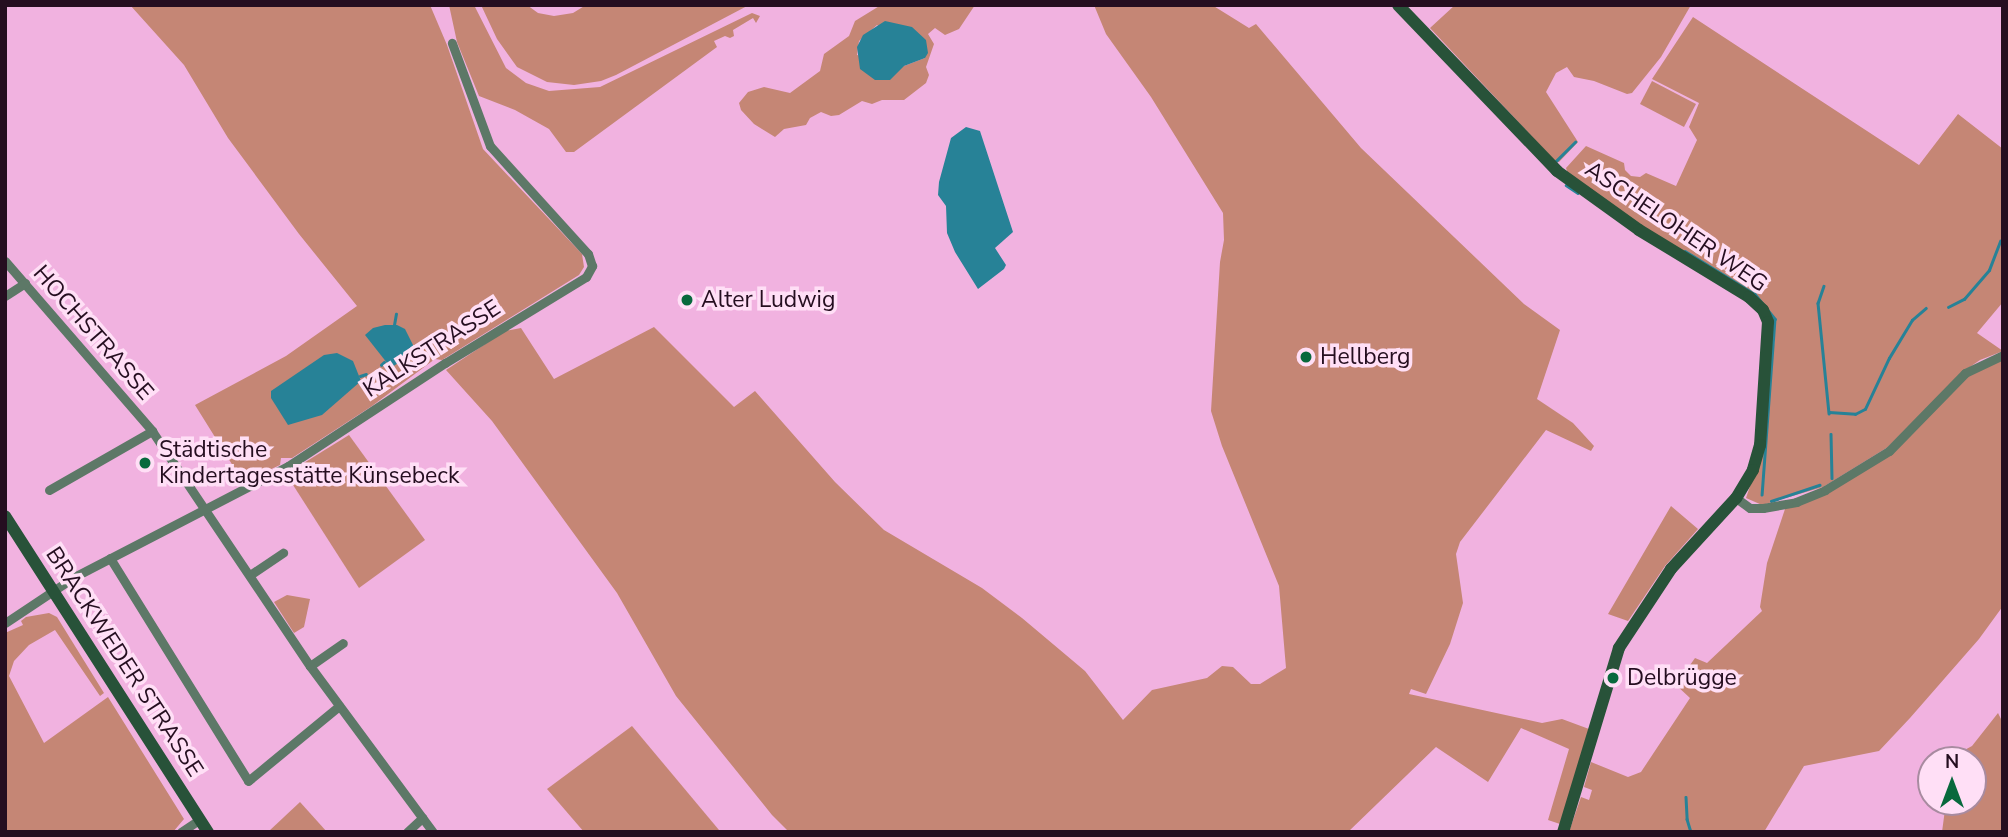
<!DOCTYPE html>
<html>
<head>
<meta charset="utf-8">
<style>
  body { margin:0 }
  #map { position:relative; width:2008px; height:837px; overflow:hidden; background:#f1b2e0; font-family:"Nunito Sans",sans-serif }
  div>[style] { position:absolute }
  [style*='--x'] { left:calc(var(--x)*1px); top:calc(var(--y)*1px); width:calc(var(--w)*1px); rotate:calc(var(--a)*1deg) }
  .green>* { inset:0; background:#c58675 }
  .water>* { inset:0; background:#278297 }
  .stream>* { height:2.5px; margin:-1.25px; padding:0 1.25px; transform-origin:1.25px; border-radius:1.25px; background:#278297 }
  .street>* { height:9px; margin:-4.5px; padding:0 4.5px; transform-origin:4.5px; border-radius:4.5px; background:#5d7867 }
  .secondary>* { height:12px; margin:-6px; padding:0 6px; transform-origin:6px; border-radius:6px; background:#285239 }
  .dots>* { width:19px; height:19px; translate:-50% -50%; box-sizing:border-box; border:4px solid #ffdff6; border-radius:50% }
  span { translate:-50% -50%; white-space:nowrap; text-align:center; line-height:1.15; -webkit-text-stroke:7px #ffdff6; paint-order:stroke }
  .street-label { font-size:23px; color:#250e20 }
  .poi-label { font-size:23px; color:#250e20 }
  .left { translate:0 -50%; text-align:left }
  .frame { position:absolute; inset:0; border:7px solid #250e20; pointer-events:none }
  .north { position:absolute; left:1917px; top:746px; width:70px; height:70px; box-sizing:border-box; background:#ffdff6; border:2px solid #a88ba0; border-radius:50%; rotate:0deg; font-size:19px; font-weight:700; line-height:28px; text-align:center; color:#250e20 }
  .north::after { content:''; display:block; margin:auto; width:24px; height:32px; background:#08693d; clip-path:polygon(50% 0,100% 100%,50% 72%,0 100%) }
</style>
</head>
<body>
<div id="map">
  <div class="green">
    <i style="clip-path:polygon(130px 5px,430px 5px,447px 45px,483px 149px,582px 254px,584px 267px,579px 275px,442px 360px,435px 359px,372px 406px,292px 458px,281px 458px,280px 465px,243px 482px,195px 405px,286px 356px,357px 306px,299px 234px,228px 138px,184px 65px)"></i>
    <i style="clip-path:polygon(449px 5px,474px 5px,506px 68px,526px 83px,549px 91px,600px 87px,752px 13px,760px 16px,756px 23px,753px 18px,733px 30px,734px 36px,730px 38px,725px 36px,714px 41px,717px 47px,574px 152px,566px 152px,549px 129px,515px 110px,479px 96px,457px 42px)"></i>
    <i style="clip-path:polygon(481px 5px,527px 5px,538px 13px,554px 16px,573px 13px,586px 5px,749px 5px,616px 75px,601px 81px,574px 85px,547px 82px,517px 67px,497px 39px)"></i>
    <i style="clip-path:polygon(evenodd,881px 5px,975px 5px,959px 29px,945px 35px,935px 28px,928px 34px,934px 44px,926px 67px,929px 75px,926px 83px,904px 100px,882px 100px,872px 104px,862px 101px,839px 115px,831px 116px,821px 112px,810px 118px,806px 125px,784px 129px,775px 137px,754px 124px,741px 110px,739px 103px,748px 92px,764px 87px,790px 93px,820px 71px,824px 54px,849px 36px,855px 21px,881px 5px,877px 25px,925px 58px,904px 66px,857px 55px,859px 41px,877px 25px)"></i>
    <i style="clip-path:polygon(1094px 5px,1212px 5px,1249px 28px,1256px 24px,1361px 148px,1524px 304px,1560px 330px,1537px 399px,1573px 423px,1594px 446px,1591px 451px,1546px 430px,1460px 542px,1456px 554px,1463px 603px,1450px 644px,1426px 694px,1411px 689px,1409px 694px,1542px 723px,1562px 719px,1589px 729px,1560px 824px,1548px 820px,1569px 749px,1521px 728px,1488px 782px,1436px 747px,1348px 832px,789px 832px,772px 815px,676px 696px,617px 593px,492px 421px,446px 370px,505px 331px,521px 328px,554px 379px,654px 327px,734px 407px,755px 391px,835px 482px,884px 530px,982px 588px,1022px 618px,1085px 671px,1123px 720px,1152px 690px,1207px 678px,1222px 666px,1233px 667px,1251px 684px,1260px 684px,1286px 668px,1279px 586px,1222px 446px,1211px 411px,1220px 262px,1224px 240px,1223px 213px,1151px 97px,1106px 34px)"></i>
    <i style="clip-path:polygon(1455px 5px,1691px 5px,1661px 57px,1632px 93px,1627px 94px,1594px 81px,1574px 77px,1567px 67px,1556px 73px,1546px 92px,1578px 142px,1559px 162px,1556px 162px,1430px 28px)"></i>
    <i style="clip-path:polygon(1693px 17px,1919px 165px,1958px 114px,2003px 149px,2003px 302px,1977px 333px,2003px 351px,1980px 360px,1964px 371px,1888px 447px,1823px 487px,1762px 505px,1746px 498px,1764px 445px,1775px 336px,1773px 320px,1568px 174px,1566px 168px,1586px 146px,1624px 163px,1625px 170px,1631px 176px,1640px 177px,1646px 173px,1676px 186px,1697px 140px,1689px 127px,1699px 103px,1652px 79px)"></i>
    <i style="clip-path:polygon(1652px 81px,1696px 104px,1684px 127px,1640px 104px)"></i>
    <i style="clip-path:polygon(2003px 359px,2003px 606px,1979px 639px,1910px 718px,1879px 751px,1804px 766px,1764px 832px,1569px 832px,1581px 797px,1589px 800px,1592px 790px,1584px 787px,1591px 762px,1628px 777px,1641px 772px,1690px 698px,1676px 685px,1695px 658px,1707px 663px,1762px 611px,1760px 607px,1767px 563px,1785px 509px,1826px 493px,1884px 459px,1970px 374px)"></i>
    <i style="clip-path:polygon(349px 435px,425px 540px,359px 588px,286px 474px)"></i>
    <i style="clip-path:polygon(1671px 506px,1698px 529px,1665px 566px,1628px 621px,1608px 614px)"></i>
    <i style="clip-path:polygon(287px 595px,310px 599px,304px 627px,294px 633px,274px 602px)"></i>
    <i style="clip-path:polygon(49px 613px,57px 617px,104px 693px,100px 696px,55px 630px,29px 645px,14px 661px,9px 676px,44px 743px,108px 697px,184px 819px,173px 832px,5px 832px,5px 633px,23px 625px,21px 621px,26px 617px)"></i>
    <i style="clip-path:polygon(1998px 713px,2001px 719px,2003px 717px,2003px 832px,1942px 832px,1946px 802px,1973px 802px,1973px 760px,1955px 760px,1959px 753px,1972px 746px)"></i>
    <i style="clip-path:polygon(632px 726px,719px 830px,584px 832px,547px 789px)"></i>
    <i style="clip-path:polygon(300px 802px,327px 832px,268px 832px)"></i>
  </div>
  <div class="water">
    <i style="clip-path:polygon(885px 21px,912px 27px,926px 40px,928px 53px,925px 58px,904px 66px,890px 80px,875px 80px,860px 69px,857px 47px,863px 35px)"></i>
    <i style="clip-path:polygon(966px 127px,980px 131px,1013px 232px,995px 248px,1006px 265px,1004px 269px,978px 289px,955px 252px,947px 233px,946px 206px,938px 195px,939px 182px,951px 138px)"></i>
    <i style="clip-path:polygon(385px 325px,397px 325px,405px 329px,414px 347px,414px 351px,391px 368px,365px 335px,373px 328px)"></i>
    <i style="clip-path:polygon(337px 353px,353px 361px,361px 381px,322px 415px,288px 425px,271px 398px,271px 391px,324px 355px)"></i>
  </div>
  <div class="stream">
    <i style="--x:1556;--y:161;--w:27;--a:-45"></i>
    <i style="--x:1566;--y:185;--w:14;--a:34"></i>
    <i style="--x:1685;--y:251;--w:82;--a:31.6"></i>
    <i style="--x:1755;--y:294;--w:32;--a:51"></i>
    <i style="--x:1775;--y:319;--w:176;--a:94.2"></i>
    <i style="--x:1824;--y:286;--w:18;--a:109"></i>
    <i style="--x:1818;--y:303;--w:111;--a:84.3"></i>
    <i style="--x:1948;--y:307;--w:18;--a:-27"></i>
    <i style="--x:1964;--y:299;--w:38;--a:-49"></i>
    <i style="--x:1989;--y:270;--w:31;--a:-69"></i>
    <i style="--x:394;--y:325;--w:11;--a:-80"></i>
    <i style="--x:381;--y:365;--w:4;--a:-45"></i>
    <i style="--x:360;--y:376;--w:6;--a:-18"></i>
    <i style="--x:1829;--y:412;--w:26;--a:4"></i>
    <i style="--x:1855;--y:414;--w:11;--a:-27"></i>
    <i style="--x:1865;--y:409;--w:56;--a:-64.8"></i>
    <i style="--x:1889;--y:358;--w:44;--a:-58.8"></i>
    <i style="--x:1912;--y:320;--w:18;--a:-41"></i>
    <i style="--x:1831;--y:434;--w:44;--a:88.7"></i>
    <i style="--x:1771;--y:501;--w:51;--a:-18.4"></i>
    <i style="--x:1686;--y:797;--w:22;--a:87"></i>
    <i style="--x:1687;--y:819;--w:14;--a:73"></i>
  </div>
  <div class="street">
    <i style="--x:5;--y:261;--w:225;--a:49.1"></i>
    <i style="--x:152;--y:431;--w:283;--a:56.1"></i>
    <i style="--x:310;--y:666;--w:207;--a:53.5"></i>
    <i style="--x:5;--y:296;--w:24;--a:-33"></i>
    <i style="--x:49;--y:490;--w:119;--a:-29.8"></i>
    <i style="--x:1736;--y:498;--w:17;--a:36"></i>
    <i style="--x:1750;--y:508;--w:13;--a:0"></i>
    <i style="--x:1763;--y:508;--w:34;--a:-10"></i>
    <i style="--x:1796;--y:502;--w:31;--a:-22"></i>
    <i style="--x:1825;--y:490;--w:75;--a:-31.4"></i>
    <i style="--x:1889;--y:451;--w:109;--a:-45.7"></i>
    <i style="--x:1965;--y:373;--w:42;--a:-25.3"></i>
    <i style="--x:110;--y:558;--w:262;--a:58.2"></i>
    <i style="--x:248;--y:781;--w:118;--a:-39.5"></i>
    <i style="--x:250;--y:575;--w:40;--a:-34"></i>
    <i style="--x:5;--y:623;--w:83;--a:-33.7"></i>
    <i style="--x:74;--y:577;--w:241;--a:-27.4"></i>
    <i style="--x:288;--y:466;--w:188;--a:-33.3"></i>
    <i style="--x:445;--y:363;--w:165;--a:-31.4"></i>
    <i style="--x:586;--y:277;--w:13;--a:-61"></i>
    <i style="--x:592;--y:266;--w:13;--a:-108"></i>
    <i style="--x:588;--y:254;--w:146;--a:-132.2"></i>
    <i style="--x:490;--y:146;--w:110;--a:-110.3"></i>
    <i style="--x:310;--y:666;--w:40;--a:-34.9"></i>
    <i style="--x:181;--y:832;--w:23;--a:-34"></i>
    <i style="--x:407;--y:832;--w:21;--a:-43"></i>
  </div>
  <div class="secondary">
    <i style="--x:1398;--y:5;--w:230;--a:46.2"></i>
    <i style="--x:1557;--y:171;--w:101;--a:35.7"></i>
    <i style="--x:1639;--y:230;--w:129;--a:31.3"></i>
    <i style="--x:1749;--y:297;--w:19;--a:43"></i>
    <i style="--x:1763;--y:310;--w:13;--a:67"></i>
    <i style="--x:1768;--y:322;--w:123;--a:93.7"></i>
    <i style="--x:1760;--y:445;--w:26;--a:106"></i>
    <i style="--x:1753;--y:470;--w:33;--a:121"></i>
    <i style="--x:1736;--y:498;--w:96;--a:132.5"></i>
    <i style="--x:1671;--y:569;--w:95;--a:123.4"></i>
    <i style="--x:1619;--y:648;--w:192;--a:106.9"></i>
    <i style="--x:5;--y:516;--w:376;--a:57.3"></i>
  </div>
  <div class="dots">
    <i style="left:687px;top:300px;background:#08693d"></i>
    <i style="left:1306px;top:357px;background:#08693d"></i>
    <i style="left:145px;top:463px;background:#08693d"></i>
    <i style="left:1613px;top:678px;background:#08693d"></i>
  </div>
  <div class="street-label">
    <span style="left:1676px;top:227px;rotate:34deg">ASCHELOHER WEG</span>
    <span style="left:93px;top:333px;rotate:49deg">HOCHSTRASSE</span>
    <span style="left:432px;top:349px;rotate:-33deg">KALKSTRASSE</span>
    <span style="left:124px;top:662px;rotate:57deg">BRACKWEDER STRASSE</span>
  </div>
  <div class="poi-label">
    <span class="left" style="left:701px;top:300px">Alter Ludwig</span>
    <span class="left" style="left:1320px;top:357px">Hellberg</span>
    <span class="left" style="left:159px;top:463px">Städtische<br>Kindertagesstätte Künsebeck</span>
    <span class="left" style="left:1627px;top:678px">Delbrügge</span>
  </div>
  <div class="frame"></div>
  <div class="north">N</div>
</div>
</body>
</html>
